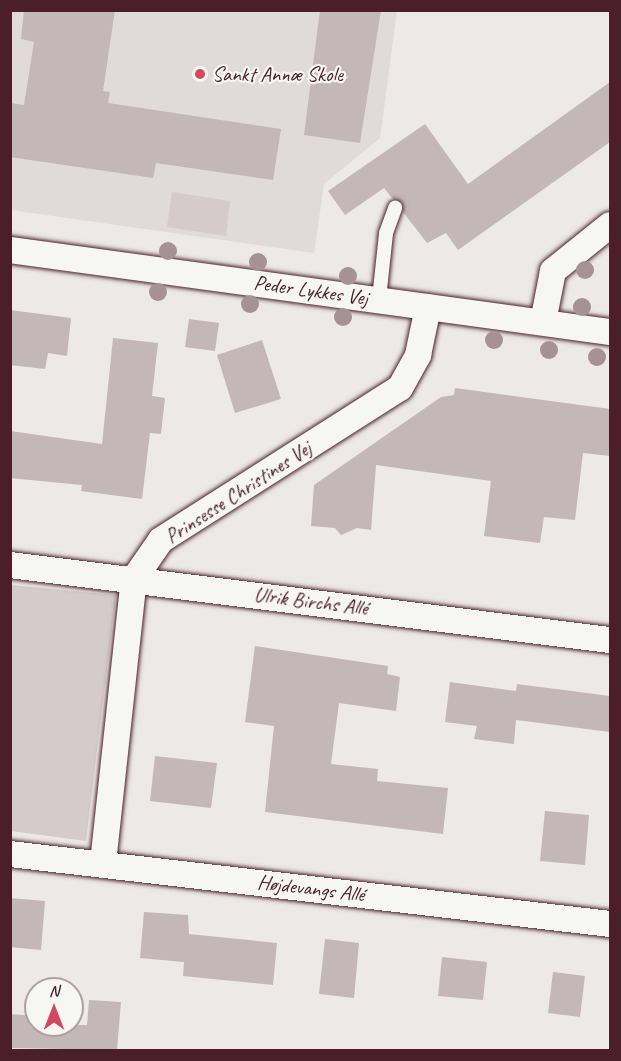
<!DOCTYPE html>
<html>
<head>
<meta charset="utf-8">
<style>
  body { margin:0 }
  #map { position:relative; width:621px; height:1061px; overflow:hidden; background:#ece9e6; font-family:Caveat,sans-serif }
  div>[style] { position:absolute }
  [style*='--x'] { left:calc(var(--x)*1px); top:calc(var(--y)*1px); width:calc(var(--w)*1px); rotate:calc(var(--a)*1deg) }
  .built>* { inset:0; background:#e0dad8 }
  .green>* { inset:0; background:#d4cbca }
  .building>* { inset:0; background:#c4b7b7 }
  .roads { filter:drop-shadow(0 0 2px #4a1f2b) drop-shadow(0 0 2px #4a1f2b) }
  .lane>* { height:14px; margin:-7px; padding:0 7px; transform-origin:7px; border-radius:7px; background:#f6f6f2 }
  .street>* { height:26px; margin:-13px; padding:0 13px; transform-origin:13px; border-radius:13px; background:#f6f6f2 }
  .trees>* { width:18px; height:18px; margin:-9px; border-radius:50%; background:#a69295 }
  .dots>* { width:16px; height:16px; translate:-50% -50%; box-sizing:border-box; border:3px solid #f6f6f2; border-radius:50% }
  span { translate:-50% -50%; white-space:nowrap; text-align:center; line-height:1.15; -webkit-text-stroke:4.5px #f6f6f2; paint-order:stroke }
  .poi-label { font-size:21px; color:#4a1f2b }
  .left { translate:0 -50%; text-align:left }
  .street-label { font-size:21px; color:#4a1f2b }
  .frame { position:absolute; inset:0; border:12px solid #4a1f2b; pointer-events:none }
  .north { position:absolute; left:24px; top:977px; width:60px; height:60px; box-sizing:border-box; background:#f6f6f2; border:2px solid #b1a0a2; border-radius:50%; rotate:0deg; font-size:16px; font-weight:700; line-height:24px; text-align:center; color:#4a1f2b }
  .north::after { content:''; display:block; margin:auto; width:21px; height:27px; background:#d1495b; clip-path:polygon(50% 0,100% 100%,50% 72%,0 100%) }
</style>
</head>
<body>
<div id="map">
  <div class="built">
    <i style="clip-path:polygon(11px 11px,397px 11px,380px 138px,324px 184px,314px 253px,11px 210px)"></i>
  </div>
  <div class="green">
    <i style="clip-path:polygon(172px 192px,230px 201px,226px 236px,167px 227px)"></i>
    <i style="clip-path:polygon(11px 585px,116px 595px,86px 841px,11px 831px)"></i>
  </div>
  <div class="building">
    <i style="clip-path:polygon(24px 10px,115px 10px,103px 91px,110px 92px,108px 103px,281px 129px,273px 180px,156px 163px,153px 178px,10px 157px,10px 103px,24px 105px,34px 42px,21px 39px)"></i>
    <i style="clip-path:polygon(320px 10px,381px 10px,360px 143px,304px 135px)"></i>
    <i style="clip-path:polygon(610px 82px,610px 142px,458px 250px,446px 233px,427px 243px,403px 212px,402px 203px,393px 199px,384px 188px,345px 215px,328px 191px,425px 124px,468px 184px)"></i>
    <i style="clip-path:polygon(10px 310px,71px 318px,67px 356px,48px 353px,45px 369px,10px 365px)"></i>
    <i style="clip-path:polygon(189px 319px,219px 323px,215px 351px,185px 347px)"></i>
    <i style="clip-path:polygon(113px 338px,158px 343px,152px 396px,165px 398px,161px 434px,150px 433px,142px 499px,81px 491px,82px 485px,10px 478px,10px 431px,102px 444px)"></i>
    <i style="clip-path:polygon(262px 340px,281px 399px,235px 413px,217px 355px)"></i>
    <i style="clip-path:polygon(455px 388px,610px 409px,610px 456px,583px 453px,575px 520px,544px 517px,540px 543px,484px 536px,491px 481px,376px 465px,371px 530px,357px 528px,341px 535px,335px 528px,311px 526px,314px 485px,441px 397px,454px 395px)"></i>
    <i style="clip-path:polygon(255px 646px,388px 666px,387px 674px,400px 677px,396px 711px,339px 703px,331px 764px,378px 769px,377px 781px,448px 788px,443px 834px,265px 812px,274px 726px,245px 722px)"></i>
    <i style="clip-path:polygon(450px 682px,516px 691px,517px 684px,610px 696px,610px 732px,516px 720px,514px 744px,474px 739px,477px 726px,445px 722px)"></i>
    <i style="clip-path:polygon(155px 756px,217px 763px,211px 808px,150px 801px)"></i>
    <i style="clip-path:polygon(545px 811px,589px 815px,585px 865px,540px 861px)"></i>
    <i style="clip-path:polygon(10px 898px,45px 901px,41px 950px,10px 947px)"></i>
    <i style="clip-path:polygon(144px 912px,188px 915px,189px 934px,277px 943px,273px 985px,183px 976px,184px 962px,140px 958px)"></i>
    <i style="clip-path:polygon(325px 939px,359px 943px,354px 998px,319px 994px)"></i>
    <i style="clip-path:polygon(442px 957px,487px 962px,483px 1000px,438px 996px)"></i>
    <i style="clip-path:polygon(553px 972px,585px 976px,580px 1017px,548px 1013px)"></i>
    <i style="clip-path:polygon(89px 1000px,121px 1002px,117px 1050px,10px 1048px,10px 1014px,36px 1016px,36px 1025px,87px 1025px)"></i>
  </div>
  <div class="roads">
    <div class="lane">
      <i style="--x:379;--y:299;--w:66;--a:-83.9"></i>
      <i style="--x:386;--y:233;--w:27;--a:-70"></i>
    </div>
    <div class="street">
      <i style="--x:10;--y:250;--w:606;--a:7.78"></i>
      <i style="--x:543;--y:322;--w:52;--a:-78.9"></i>
      <i style="--x:553;--y:271;--w:73;--a:-38.9"></i>
      <i style="--x:10;--y:565;--w:605;--a:7.13"></i>
      <i style="--x:10;--y:854;--w:604;--a:6.65"></i>
      <i style="--x:103;--y:863;--w:286;--a:-83.8"></i>
      <i style="--x:134;--y:579;--w:47;--a:-55.3"></i>
      <i style="--x:161;--y:540;--w:283;--a:-32.5"></i>
      <i style="--x:400;--y:388;--w:38;--a:-61"></i>
      <i style="--x:418;--y:355;--w:49;--a:-78.2"></i>
    </div>
  </div>
  <div class="trees">
    <i style="left:168px;top:251px"></i>
    <i style="left:258px;top:262px"></i>
    <i style="left:585px;top:270px"></i>
    <i style="left:348px;top:276px"></i>
    <i style="left:158px;top:292px"></i>
    <i style="left:250px;top:304px"></i>
    <i style="left:582px;top:307px"></i>
    <i style="left:343px;top:317px"></i>
    <i style="left:494px;top:340px"></i>
    <i style="left:549px;top:350px"></i>
    <i style="left:597px;top:357px"></i>
  </div>
  <div class="dots">
    <i style="left:200px;top:74px;background:#d1495b"></i>
  </div>
  <div class="poi-label">
    <span class="left" style="left:212px;top:74px">Sankt Annæ Skole</span>
  </div>
  <div class="street-label">
    <span style="left:311px;top:290px;rotate:8deg">Peder Lykkes Vej</span>
    <span style="left:238px;top:492px;rotate:-33deg">Prinsesse Christines Vej</span>
    <span style="left:311px;top:601px;rotate:7deg">Ulrik Birchs Allé</span>
    <span style="left:311px;top:888px;rotate:7deg">Højdevangs Allé</span>
  </div>
  <div class="frame"></div>
  <div class="north">N</div>
</div>
</body>
</html>
